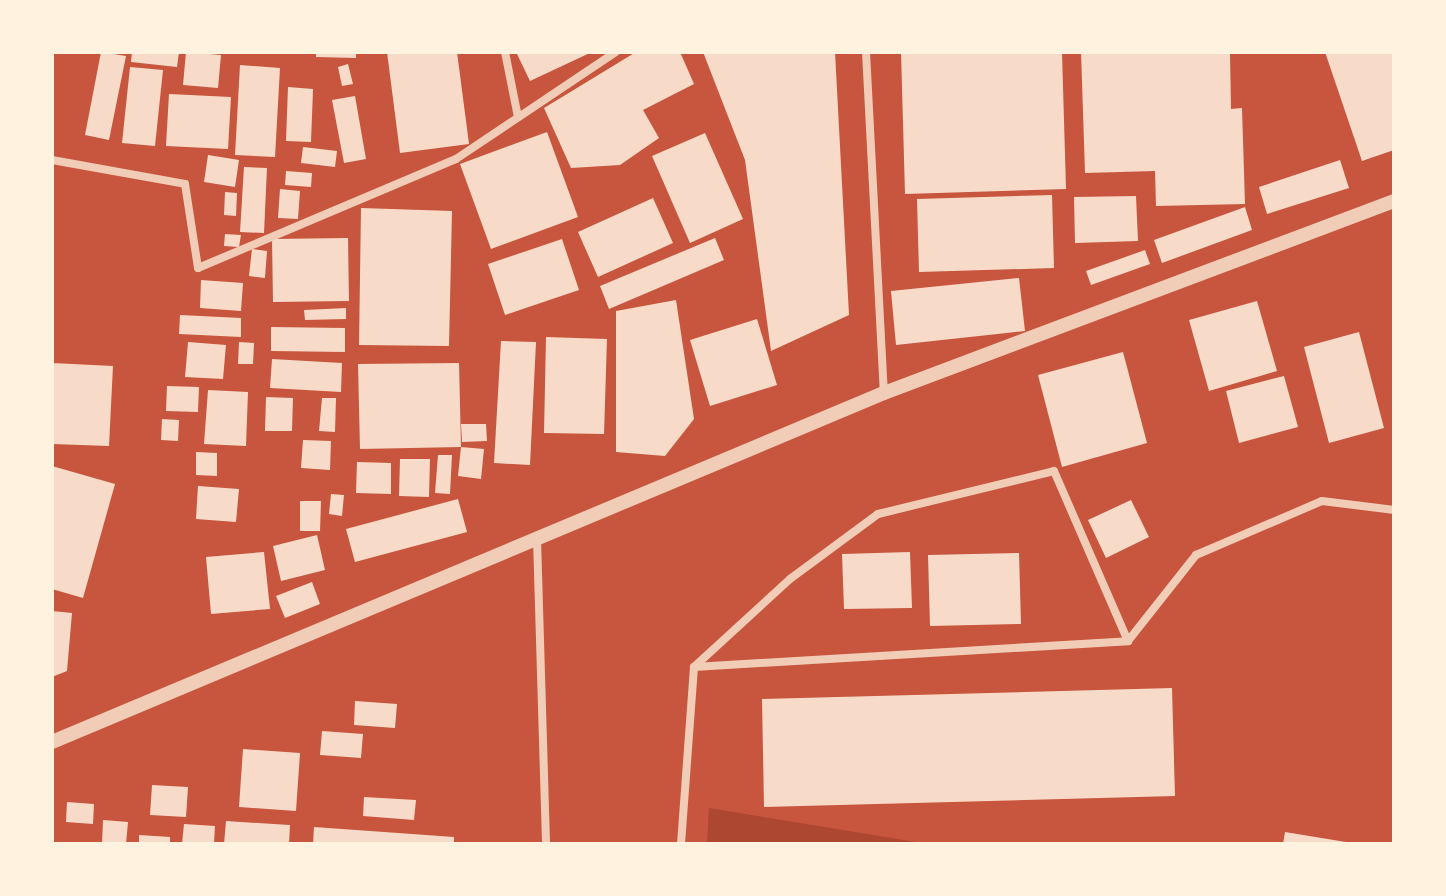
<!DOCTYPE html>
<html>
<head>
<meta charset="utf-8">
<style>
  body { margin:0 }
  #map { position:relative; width:1446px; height:896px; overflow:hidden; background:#c8553d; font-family:Bitter,serif }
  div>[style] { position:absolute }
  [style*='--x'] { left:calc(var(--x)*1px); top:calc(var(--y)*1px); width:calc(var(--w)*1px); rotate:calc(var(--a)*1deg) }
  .green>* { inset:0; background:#ae4732 }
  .building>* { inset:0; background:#f7dbc8 }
  .minor>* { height:8px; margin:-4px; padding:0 4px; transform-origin:4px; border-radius:4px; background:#f1ccb7 }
  .tertiary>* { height:14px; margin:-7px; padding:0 7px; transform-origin:7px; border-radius:7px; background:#f1ccb7 }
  span { translate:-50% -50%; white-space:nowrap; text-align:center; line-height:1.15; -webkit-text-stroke:8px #fff3e0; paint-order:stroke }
  .frame { position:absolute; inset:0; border:54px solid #fff3e0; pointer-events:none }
</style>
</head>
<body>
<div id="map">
  <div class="green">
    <i style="clip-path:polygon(709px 808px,928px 844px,707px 844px)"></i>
  </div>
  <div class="building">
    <i style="clip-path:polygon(101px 52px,126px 56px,109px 140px,85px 135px)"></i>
    <i style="clip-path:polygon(132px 52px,179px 52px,177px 67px,131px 62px)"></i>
    <i style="clip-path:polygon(186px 52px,221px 55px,218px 88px,183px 85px)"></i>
    <i style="clip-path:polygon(316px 52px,356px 52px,356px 58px,316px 57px)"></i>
    <i style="clip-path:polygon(387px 52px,457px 52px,469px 144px,400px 153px)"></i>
    <i style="clip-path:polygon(516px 52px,592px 52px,530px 81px)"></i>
    <i style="clip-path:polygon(636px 52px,680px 52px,694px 84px,643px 110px,659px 138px,620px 165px,571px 168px,544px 108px)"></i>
    <i style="clip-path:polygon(703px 52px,835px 52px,849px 315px,771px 351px,745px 160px)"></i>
    <i style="clip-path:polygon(901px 52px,1062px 52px,1066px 189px,905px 194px)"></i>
    <i style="clip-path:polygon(1081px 52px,1230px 52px,1231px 109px,1242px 108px,1245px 204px,1156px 206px,1155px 171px,1085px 173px)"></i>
    <i style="clip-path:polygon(1325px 52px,1394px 52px,1394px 150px,1362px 161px)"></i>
    <i style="clip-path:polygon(348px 64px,353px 84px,342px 86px,338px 67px)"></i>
    <i style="clip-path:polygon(240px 65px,280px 68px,275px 157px,235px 155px)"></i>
    <i style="clip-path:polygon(130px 67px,163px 70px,155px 146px,122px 143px)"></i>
    <i style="clip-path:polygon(288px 87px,313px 89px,311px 142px,286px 141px)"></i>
    <i style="clip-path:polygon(169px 94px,231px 97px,228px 149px,166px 146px)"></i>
    <i style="clip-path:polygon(355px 96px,366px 159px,344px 163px,332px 100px)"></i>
    <i style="clip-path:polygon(547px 132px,578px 217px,491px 249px,460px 164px)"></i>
    <i style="clip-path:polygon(705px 133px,743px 219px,690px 243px,652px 156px)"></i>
    <i style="clip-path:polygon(303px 147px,337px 151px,335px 167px,301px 163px)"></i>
    <i style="clip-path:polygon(208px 155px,239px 160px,235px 187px,204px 182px)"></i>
    <i style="clip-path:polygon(1340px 160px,1349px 188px,1267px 214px,1259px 187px)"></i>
    <i style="clip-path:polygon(244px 167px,267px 168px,264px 233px,240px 232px)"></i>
    <i style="clip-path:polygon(286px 171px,312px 173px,311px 187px,285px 185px)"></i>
    <i style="clip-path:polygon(280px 189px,300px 191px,298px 219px,278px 218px)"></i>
    <i style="clip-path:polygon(225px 192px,237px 193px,236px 216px,224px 215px)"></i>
    <i style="clip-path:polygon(1052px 195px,1054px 268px,919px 272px,917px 199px)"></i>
    <i style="clip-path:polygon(1136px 196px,1138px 241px,1075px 243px,1074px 197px)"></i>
    <i style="clip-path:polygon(653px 198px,673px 243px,598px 277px,578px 232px)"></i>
    <i style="clip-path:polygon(1245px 207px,1252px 230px,1162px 263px,1154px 240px)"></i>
    <i style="clip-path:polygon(361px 208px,452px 211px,449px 346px,359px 345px)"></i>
    <i style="clip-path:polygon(225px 234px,241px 235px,239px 247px,224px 246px)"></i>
    <i style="clip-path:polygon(348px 238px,349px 301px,273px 302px,272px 239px)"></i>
    <i style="clip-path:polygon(715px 238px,724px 260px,609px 309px,600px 286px)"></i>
    <i style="clip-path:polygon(562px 239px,579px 290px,505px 315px,488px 264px)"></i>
    <i style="clip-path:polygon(252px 249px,267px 251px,265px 278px,249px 276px)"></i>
    <i style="clip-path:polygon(1145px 250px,1150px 264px,1091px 285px,1086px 271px)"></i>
    <i style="clip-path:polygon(1019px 278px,1025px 331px,896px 345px,891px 291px)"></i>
    <i style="clip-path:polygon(201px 280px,243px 283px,241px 311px,200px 308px)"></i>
    <i style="clip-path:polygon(676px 300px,694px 419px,665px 456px,616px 452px,616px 311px)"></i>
    <i style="clip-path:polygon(1257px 301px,1277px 371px,1209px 391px,1189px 320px)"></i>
    <i style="clip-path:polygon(346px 308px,346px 319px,305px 320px,304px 310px)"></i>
    <i style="clip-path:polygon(180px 315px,241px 318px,241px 337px,179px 334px)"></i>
    <i style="clip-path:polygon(757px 319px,777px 385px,710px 406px,690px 340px)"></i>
    <i style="clip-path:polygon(271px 327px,345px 328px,345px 352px,271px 351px)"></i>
    <i style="clip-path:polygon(1359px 332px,1384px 428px,1329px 443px,1304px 347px)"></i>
    <i style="clip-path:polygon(546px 337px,607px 339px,604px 434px,544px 433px)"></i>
    <i style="clip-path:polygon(501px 341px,536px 342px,530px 465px,494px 463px)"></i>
    <i style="clip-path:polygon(188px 342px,226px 345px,223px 379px,185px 377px)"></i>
    <i style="clip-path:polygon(239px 342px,254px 343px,253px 364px,238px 364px)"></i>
    <i style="clip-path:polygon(1123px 352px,1147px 443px,1062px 467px,1038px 375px)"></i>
    <i style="clip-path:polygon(272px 359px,342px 363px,341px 392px,270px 388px)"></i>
    <i style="clip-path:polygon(52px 363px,113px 366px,109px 446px,52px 444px)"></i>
    <i style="clip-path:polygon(459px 363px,461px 447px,360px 449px,358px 364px)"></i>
    <i style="clip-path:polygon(1284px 376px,1298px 427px,1239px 443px,1226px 391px)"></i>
    <i style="clip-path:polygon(167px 386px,199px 387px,198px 412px,166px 411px)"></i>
    <i style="clip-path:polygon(208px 390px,248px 392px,246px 446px,204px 444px)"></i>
    <i style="clip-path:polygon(266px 397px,293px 398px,292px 431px,265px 431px)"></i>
    <i style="clip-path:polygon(322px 398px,336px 398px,335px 432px,319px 431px)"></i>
    <i style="clip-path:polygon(162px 419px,179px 420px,178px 441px,161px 440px)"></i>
    <i style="clip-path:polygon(461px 424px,486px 424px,487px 441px,462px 442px)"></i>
    <i style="clip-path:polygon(303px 440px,331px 441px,330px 470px,301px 468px)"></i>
    <i style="clip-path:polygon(461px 447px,484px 449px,481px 479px,458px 476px)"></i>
    <i style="clip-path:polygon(196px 452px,217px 453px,217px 476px,196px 475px)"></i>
    <i style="clip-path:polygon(438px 455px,452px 455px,450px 494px,435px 493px)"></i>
    <i style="clip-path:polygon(400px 459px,430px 459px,429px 497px,399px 496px)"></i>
    <i style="clip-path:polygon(357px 462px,391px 463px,391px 494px,356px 493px)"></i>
    <i style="clip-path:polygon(52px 466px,115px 484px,83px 598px,52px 589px)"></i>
    <i style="clip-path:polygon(198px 486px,239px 489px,236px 522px,196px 519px)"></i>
    <i style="clip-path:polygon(331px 494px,344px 495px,342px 516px,329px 514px)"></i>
    <i style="clip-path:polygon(458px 499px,467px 532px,355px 562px,346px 529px)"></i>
    <i style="clip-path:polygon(1131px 500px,1149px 537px,1106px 558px,1088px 520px)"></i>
    <i style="clip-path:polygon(300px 501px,321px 501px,320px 531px,300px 531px)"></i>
    <i style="clip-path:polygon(317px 535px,325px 570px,281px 581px,273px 546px)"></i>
    <i style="clip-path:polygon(264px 552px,270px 609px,211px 614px,206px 557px)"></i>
    <i style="clip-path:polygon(910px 552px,912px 608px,844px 609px,842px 554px)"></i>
    <i style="clip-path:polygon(1019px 553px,1021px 624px,930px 626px,928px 555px)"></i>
    <i style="clip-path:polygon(312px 582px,320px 604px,285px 618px,276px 596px)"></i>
    <i style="clip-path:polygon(52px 611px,72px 613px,67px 671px,52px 677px)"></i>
    <i style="clip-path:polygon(1172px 688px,1175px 796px,764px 807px,762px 699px)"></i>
    <i style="clip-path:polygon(355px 701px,397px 704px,395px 728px,354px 725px)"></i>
    <i style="clip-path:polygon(322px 731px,363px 734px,361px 758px,320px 755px)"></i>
    <i style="clip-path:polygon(243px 749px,300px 753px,296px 811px,239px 807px)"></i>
    <i style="clip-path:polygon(152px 785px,188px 787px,186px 817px,150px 815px)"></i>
    <i style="clip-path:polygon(364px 797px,416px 800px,414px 820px,363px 816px)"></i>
    <i style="clip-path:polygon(67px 802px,94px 804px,93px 824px,66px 822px)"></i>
    <i style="clip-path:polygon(103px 820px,128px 822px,126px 844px,102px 844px)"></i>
    <i style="clip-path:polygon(226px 821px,290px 825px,289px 844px,224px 844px)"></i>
    <i style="clip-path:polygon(184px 824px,215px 826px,214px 844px,182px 844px)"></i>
    <i style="clip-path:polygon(314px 827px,454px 837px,454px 844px,313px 844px)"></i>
    <i style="clip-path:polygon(1285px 832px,1346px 842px,1346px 844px,1283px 844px)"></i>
    <i style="clip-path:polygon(139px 835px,170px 837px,170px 844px,139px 844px)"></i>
  </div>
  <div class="minor">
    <i style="--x:505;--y:52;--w:66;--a:78.7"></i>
    <i style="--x:866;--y:52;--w:341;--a:87"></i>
    <i style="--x:52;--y:160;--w:135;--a:10.2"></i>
    <i style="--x:185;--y:184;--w:85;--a:81.2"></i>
    <i style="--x:198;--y:268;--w:280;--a:-22.9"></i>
    <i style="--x:456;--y:159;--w:192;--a:-33.8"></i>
    <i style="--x:537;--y:539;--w:305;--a:88.3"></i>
    <i style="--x:694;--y:667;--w:435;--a:-3.4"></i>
    <i style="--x:1128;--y:641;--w:110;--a:-51.7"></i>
    <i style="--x:1196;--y:555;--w:137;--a:-23.2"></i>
    <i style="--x:1322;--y:501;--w:73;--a:7.1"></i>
    <i style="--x:681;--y:844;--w:177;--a:-85.8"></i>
    <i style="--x:694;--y:667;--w:130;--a:-42.5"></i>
    <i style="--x:790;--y:579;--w:109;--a:-36.5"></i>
    <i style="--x:878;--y:514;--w:181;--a:-13.7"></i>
    <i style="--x:1054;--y:471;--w:185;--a:66.5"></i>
  </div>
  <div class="tertiary">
    <i style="--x:52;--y:742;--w:902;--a:-22.76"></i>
    <i style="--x:884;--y:393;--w:545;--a:-20.63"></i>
  </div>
  <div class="frame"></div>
</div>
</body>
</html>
